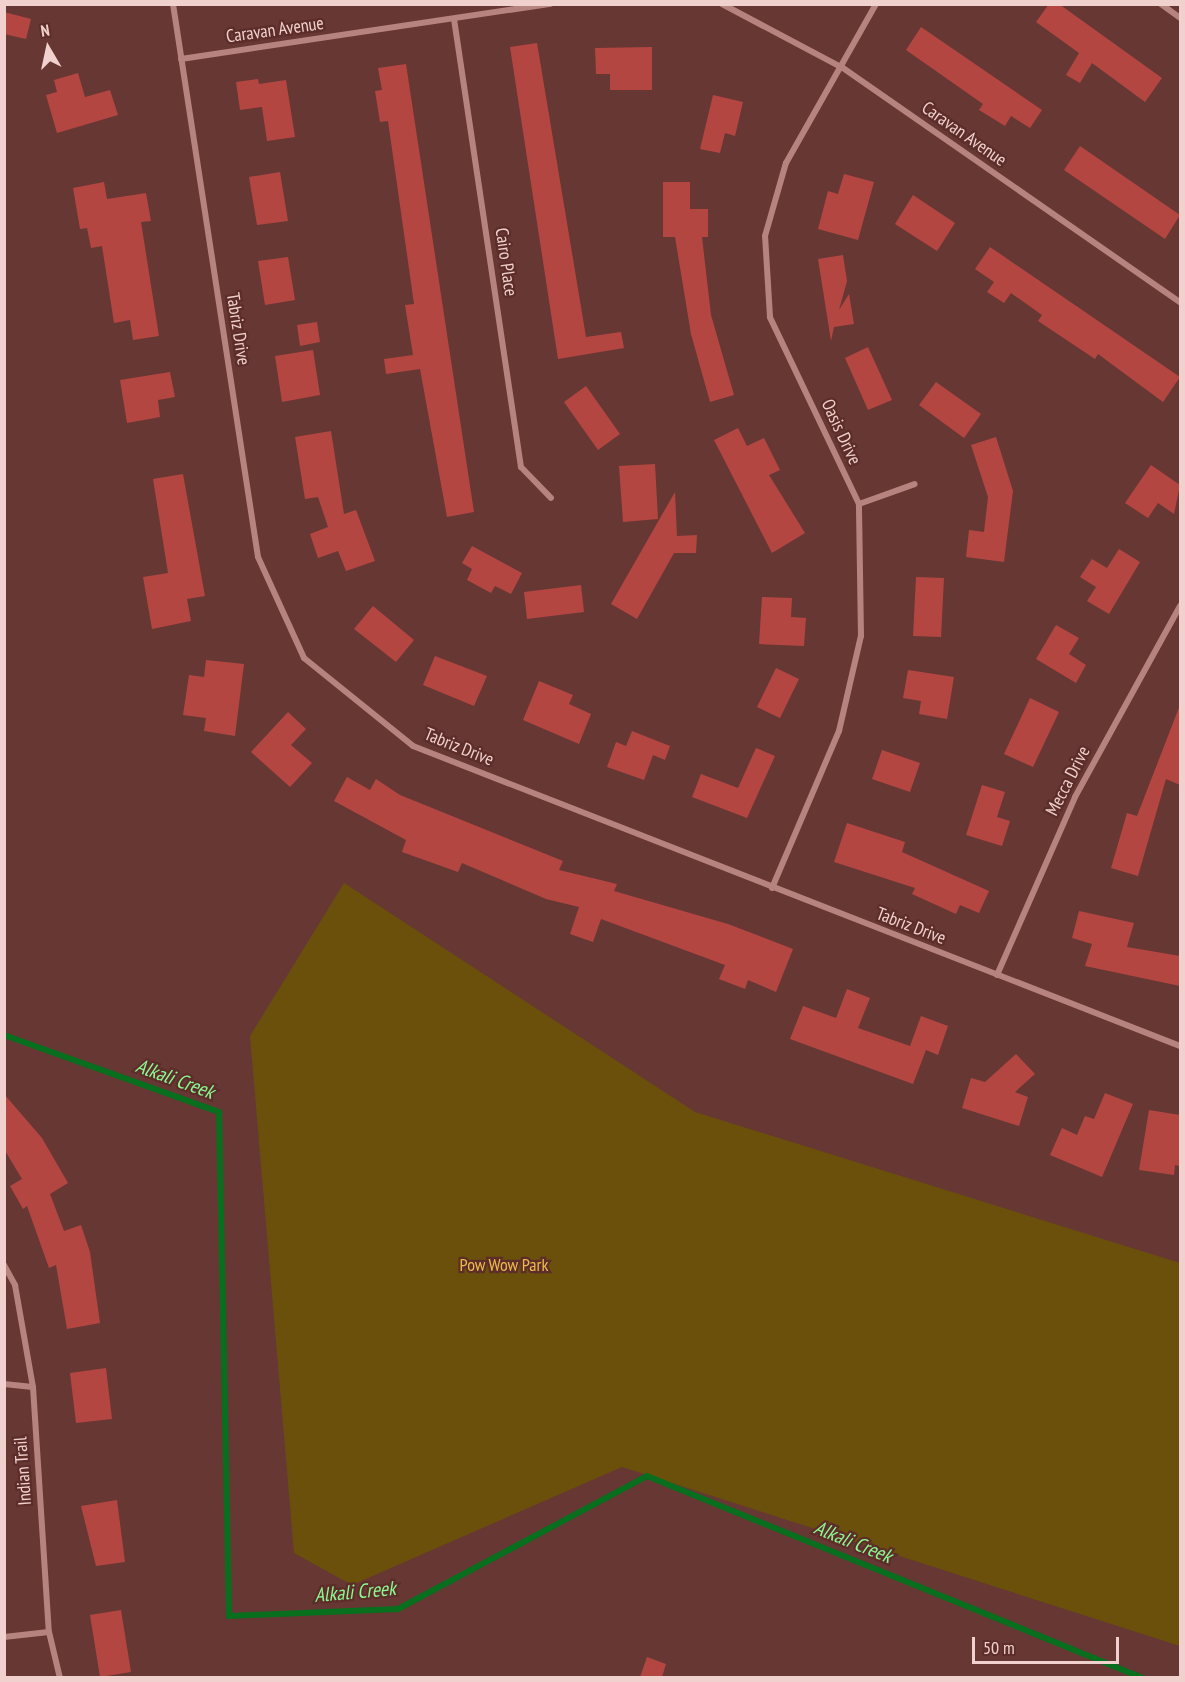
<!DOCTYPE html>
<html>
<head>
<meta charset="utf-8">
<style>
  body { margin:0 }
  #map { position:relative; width:1185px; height:1682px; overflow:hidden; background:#673734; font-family:"PT Sans Narrow",sans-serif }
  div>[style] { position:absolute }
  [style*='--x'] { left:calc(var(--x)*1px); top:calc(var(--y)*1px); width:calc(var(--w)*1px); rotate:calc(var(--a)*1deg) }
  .green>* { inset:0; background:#6a500b }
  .stream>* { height:6px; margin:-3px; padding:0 3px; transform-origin:3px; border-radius:3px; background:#076f1e }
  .building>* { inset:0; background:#b44642 }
  .street>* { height:6px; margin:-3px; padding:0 3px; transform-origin:3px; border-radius:3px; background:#b7837e }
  span { translate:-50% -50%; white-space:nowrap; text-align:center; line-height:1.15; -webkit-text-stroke:4.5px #5c2d29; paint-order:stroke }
  .street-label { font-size:18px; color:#f0d1ce }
  .park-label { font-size:18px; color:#ecbc4a }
  .water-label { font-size:20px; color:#8af991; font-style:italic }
  .frame { position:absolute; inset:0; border:6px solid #f0d1ce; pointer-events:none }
  .north { position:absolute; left:18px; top:18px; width:60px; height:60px; -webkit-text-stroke:4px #5c2d29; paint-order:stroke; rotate:351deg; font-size:16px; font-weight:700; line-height:24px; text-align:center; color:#f0d1ce }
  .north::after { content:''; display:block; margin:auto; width:21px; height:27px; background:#f0d1ce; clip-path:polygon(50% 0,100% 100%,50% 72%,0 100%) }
  .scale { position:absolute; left:972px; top:1637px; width:147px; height:27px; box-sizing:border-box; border:3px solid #f0d1ce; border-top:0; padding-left:8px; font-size:18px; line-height:21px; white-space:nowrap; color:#f0d1ce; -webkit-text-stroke:4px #5c2d29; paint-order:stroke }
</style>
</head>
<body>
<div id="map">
  <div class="green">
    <i style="clip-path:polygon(344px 883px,695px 1112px,1180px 1263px,1180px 1646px,622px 1467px,352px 1585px,294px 1553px,250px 1036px)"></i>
  </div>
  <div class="stream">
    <i style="--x:4;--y:1035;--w:228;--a:19.7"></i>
    <i style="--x:219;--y:1112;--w:504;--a:88.86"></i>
    <i style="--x:229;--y:1616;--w:169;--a:-2.4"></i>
    <i style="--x:398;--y:1609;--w:282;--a:-28.1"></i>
    <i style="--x:647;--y:1476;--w:536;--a:22.16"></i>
  </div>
  <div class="building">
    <i style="clip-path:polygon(1049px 4px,1059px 4px,1162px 78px,1145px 102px,1092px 63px,1080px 83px,1066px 75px,1079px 53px,1036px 22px)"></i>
    <i style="clip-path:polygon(4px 12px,31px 19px,26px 39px,4px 34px)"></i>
    <i style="clip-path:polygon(921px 27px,1042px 110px,1030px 128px,1011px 116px,1005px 126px,979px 110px,983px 104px,906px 50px)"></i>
    <i style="clip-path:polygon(537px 43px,586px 337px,621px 332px,624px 348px,558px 359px,510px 47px)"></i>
    <i style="clip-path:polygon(652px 47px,652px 90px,610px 90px,610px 74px,596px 74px,595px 48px)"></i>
    <i style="clip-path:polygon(406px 64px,474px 512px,447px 517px,420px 369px,386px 374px,384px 359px,413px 355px,405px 305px,414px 304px,388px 121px,380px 122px,375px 91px,382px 90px,378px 68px)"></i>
    <i style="clip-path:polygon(78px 73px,85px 97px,110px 90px,118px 115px,57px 133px,46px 95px,57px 92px,54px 80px)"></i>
    <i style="clip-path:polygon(258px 79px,259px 84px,286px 80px,295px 137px,267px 141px,262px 107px,240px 110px,236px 82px)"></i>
    <i style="clip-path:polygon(713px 95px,743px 102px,735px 136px,725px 133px,720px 153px,700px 149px)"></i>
    <i style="clip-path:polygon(1080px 146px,1180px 215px,1165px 239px,1064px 170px)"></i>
    <i style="clip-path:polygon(280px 172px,288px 221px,257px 225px,249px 177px)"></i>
    <i style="clip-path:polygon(844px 174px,874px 182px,858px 240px,818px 229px,828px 191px,838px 194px)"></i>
    <i style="clip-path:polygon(104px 182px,107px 199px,146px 193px,151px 221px,141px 222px,159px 336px,133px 340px,130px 320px,114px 323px,102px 246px,91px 248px,87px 228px,80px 229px,73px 188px)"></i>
    <i style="clip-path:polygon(663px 182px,690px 182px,690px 209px,708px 209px,708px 237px,702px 237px,711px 315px,734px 395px,710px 402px,691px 334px,675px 237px,663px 237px)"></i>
    <i style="clip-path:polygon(913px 195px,955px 223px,937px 251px,895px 224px)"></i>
    <i style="clip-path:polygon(990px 247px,1180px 377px,1163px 402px,1098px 354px,1095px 359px,1038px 321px,1042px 315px,1011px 293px,1004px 303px,987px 292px,994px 282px,975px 269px)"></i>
    <i style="clip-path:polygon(843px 255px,847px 281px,839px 310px,849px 294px,854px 324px,834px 327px,831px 341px,818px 259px)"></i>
    <i style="clip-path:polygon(288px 257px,295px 300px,265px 305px,258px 261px)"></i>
    <i style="clip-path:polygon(317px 322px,320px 342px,300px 346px,297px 325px)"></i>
    <i style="clip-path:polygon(868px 347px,892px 400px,868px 410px,845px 358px)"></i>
    <i style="clip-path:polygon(313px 350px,320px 395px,282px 402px,275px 356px)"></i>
    <i style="clip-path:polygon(170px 372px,175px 397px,158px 400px,160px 417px,127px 423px,120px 380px)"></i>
    <i style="clip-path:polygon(936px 382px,981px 414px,964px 438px,919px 405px)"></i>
    <i style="clip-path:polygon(586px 386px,620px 434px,598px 450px,564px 402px)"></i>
    <i style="clip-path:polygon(738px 428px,747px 446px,764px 438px,780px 470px,769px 475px,805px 533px,772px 553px,714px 440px)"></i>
    <i style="clip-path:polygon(331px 431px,344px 514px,356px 510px,375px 561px,346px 571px,338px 551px,318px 558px,310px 534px,328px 527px,318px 497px,305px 499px,295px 437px)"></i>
    <i style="clip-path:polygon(996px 437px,1013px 491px,1004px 562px,966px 557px,969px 530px,984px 532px,988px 497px,971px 445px)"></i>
    <i style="clip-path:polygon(655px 464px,658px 519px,623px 522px,619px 466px)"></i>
    <i style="clip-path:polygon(1151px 465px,1180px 485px,1174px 514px,1158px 503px,1148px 518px,1125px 503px)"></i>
    <i style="clip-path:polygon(183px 474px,205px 596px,187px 599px,191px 621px,152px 629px,143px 577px,168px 573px,153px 479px)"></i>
    <i style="clip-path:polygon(675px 492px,677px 536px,697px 535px,696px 553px,674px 553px,637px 619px,611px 604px)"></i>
    <i style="clip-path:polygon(472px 546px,522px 573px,511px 594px,495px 586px,491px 593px,467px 580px,472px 569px,462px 563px)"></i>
    <i style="clip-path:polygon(1119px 549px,1140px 562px,1109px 614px,1087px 601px,1096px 587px,1080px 577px,1092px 559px,1107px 568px)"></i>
    <i style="clip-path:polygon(916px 577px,944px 578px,941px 637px,913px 636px)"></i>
    <i style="clip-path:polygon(581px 585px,584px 612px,527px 619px,524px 592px)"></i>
    <i style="clip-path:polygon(762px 597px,792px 598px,791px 617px,806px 618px,804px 646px,759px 644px)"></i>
    <i style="clip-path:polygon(373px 606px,414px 640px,396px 662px,354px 629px)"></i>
    <i style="clip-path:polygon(1056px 625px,1079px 638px,1069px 654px,1086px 665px,1076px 683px,1036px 659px)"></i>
    <i style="clip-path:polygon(435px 656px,487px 676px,474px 706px,423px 685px)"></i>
    <i style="clip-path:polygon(206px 660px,244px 664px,235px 736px,204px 731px,206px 718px,183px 715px,189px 675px,204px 677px)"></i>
    <i style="clip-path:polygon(776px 668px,799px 679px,780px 718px,757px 707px)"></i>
    <i style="clip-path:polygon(908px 670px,954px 677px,947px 719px,919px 714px,921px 701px,903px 698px)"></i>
    <i style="clip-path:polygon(539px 681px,573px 695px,569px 704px,591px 714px,579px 744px,523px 720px)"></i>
    <i style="clip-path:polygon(1030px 698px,1059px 712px,1033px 767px,1004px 754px)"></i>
    <i style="clip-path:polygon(1180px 705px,1180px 785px,1166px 779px,1138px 876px,1111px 868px,1127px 813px,1137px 816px)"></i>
    <i style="clip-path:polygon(288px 712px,306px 729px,291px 745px,312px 763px,290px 787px,251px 752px)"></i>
    <i style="clip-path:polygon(632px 731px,670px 746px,665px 760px,653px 755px,644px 780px,607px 767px,616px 742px,626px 746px)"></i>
    <i style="clip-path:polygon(756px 748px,775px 756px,747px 818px,692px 797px,701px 774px,738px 788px)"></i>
    <i style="clip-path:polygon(882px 750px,920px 763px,910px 792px,872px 779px)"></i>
    <i style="clip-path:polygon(347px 777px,370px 790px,376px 779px,400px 795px,563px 861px,559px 870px,617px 884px,614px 891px,728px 924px,793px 949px,776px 992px,748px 980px,745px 989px,719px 979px,725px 965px,601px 919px,593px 942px,570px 934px,579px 907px,546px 899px,462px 863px,458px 872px,402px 852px,406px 840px,334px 801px)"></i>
    <i style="clip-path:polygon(982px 785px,1005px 792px,997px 817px,1010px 821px,1002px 846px,966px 835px)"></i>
    <i style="clip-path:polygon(847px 823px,905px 842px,902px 852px,989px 891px,979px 913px,960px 905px,956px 914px,912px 894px,915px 888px,834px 862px)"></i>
    <i style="clip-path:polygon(1079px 911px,1134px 923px,1127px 947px,1180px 956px,1180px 986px,1085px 966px,1092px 944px,1072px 938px)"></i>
    <i style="clip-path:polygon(847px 989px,870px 998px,858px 1028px,910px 1046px,921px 1016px,948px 1026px,938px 1055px,926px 1050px,913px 1084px,790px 1039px,803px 1006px,836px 1018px)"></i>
    <i style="clip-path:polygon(1016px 1054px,1035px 1074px,1015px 1092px,1028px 1097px,1019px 1126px,962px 1108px,971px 1078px,985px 1082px)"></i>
    <i style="clip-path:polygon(1105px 1093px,1133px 1104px,1102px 1177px,1050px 1155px,1062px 1128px,1077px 1135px,1085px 1116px,1094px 1119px)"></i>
    <i style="clip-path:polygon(4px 1094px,42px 1138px,68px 1183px,50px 1194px,64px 1231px,81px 1225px,90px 1252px,100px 1323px,67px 1329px,56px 1265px,49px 1268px,27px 1206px,23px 1209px,10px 1186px,22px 1179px,4px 1149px)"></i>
    <i style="clip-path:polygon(1149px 1110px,1180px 1115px,1180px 1166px,1175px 1165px,1174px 1175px,1139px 1170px)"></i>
    <i style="clip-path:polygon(106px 1368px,112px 1419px,76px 1423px,70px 1373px)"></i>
    <i style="clip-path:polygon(117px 1500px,125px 1562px,96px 1566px,81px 1506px)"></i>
    <i style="clip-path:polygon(121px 1610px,131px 1672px,100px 1677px,90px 1615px)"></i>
    <i style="clip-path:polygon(647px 1657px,666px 1664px,662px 1677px,640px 1677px)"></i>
  </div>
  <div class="street">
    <i style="--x:173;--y:4;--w:559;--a:81.26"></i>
    <i style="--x:258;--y:557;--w:111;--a:65.5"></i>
    <i style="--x:304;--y:658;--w:140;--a:38.9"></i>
    <i style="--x:413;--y:746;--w:824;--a:21.36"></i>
    <i style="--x:722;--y:4;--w:137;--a:27.9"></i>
    <i style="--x:843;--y:68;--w:410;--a:34.8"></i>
    <i style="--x:1161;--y:4;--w:24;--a:36"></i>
    <i style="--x:454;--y:19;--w:453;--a:81.5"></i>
    <i style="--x:521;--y:467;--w:43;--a:45.9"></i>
    <i style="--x:181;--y:59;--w:374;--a:-8.5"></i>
    <i style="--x:859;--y:504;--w:59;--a:-19.7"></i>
    <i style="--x:772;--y:888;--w:171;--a:-66.9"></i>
    <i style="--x:839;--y:731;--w:98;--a:-77"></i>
    <i style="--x:861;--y:636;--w:132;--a:-90.9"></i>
    <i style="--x:859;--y:504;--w:207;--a:-115.5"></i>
    <i style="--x:770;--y:317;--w:81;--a:-93.5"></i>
    <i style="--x:765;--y:236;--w:76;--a:-74"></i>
    <i style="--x:786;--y:163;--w:183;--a:-60.5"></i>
    <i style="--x:997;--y:975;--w:194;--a:-66.3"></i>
    <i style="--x:1075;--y:797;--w:218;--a:-61.2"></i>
    <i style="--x:4;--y:1265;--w:23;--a:61"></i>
    <i style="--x:15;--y:1285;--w:104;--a:80"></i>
    <i style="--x:33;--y:1387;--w:246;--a:86.3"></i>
    <i style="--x:49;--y:1632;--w:47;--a:76.6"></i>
    <i style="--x:4;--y:1384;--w:29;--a:6"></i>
    <i style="--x:4;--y:1637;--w:45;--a:-6.3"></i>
  </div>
  <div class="street-label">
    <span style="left:275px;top:30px;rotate:-8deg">Caravan Avenue</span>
    <span style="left:964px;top:134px;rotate:35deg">Caravan Avenue</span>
    <span style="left:506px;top:262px;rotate:82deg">Cairo Place</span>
    <span style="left:238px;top:329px;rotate:81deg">Tabriz Drive</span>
    <span style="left:841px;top:432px;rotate:65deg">Oasis Drive</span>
    <span style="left:459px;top:747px;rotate:22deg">Tabriz Drive</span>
    <span style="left:1068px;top:781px;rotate:-63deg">Mecca Drive</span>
    <span style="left:911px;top:926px;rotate:21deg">Tabriz Drive</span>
    <span style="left:23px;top:1471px;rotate:-94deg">Indian Trail</span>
  </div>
  <div class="park-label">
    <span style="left:504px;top:1265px">Pow Wow Park</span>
  </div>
  <div class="water-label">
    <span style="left:175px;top:1079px;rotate:20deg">Alkali Creek</span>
    <span style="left:853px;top:1542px;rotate:22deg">Alkali Creek</span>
    <span style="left:355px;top:1592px;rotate:-5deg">Alkali Creek</span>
  </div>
  <div class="frame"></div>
  <div class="north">N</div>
  <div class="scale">50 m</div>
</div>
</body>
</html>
